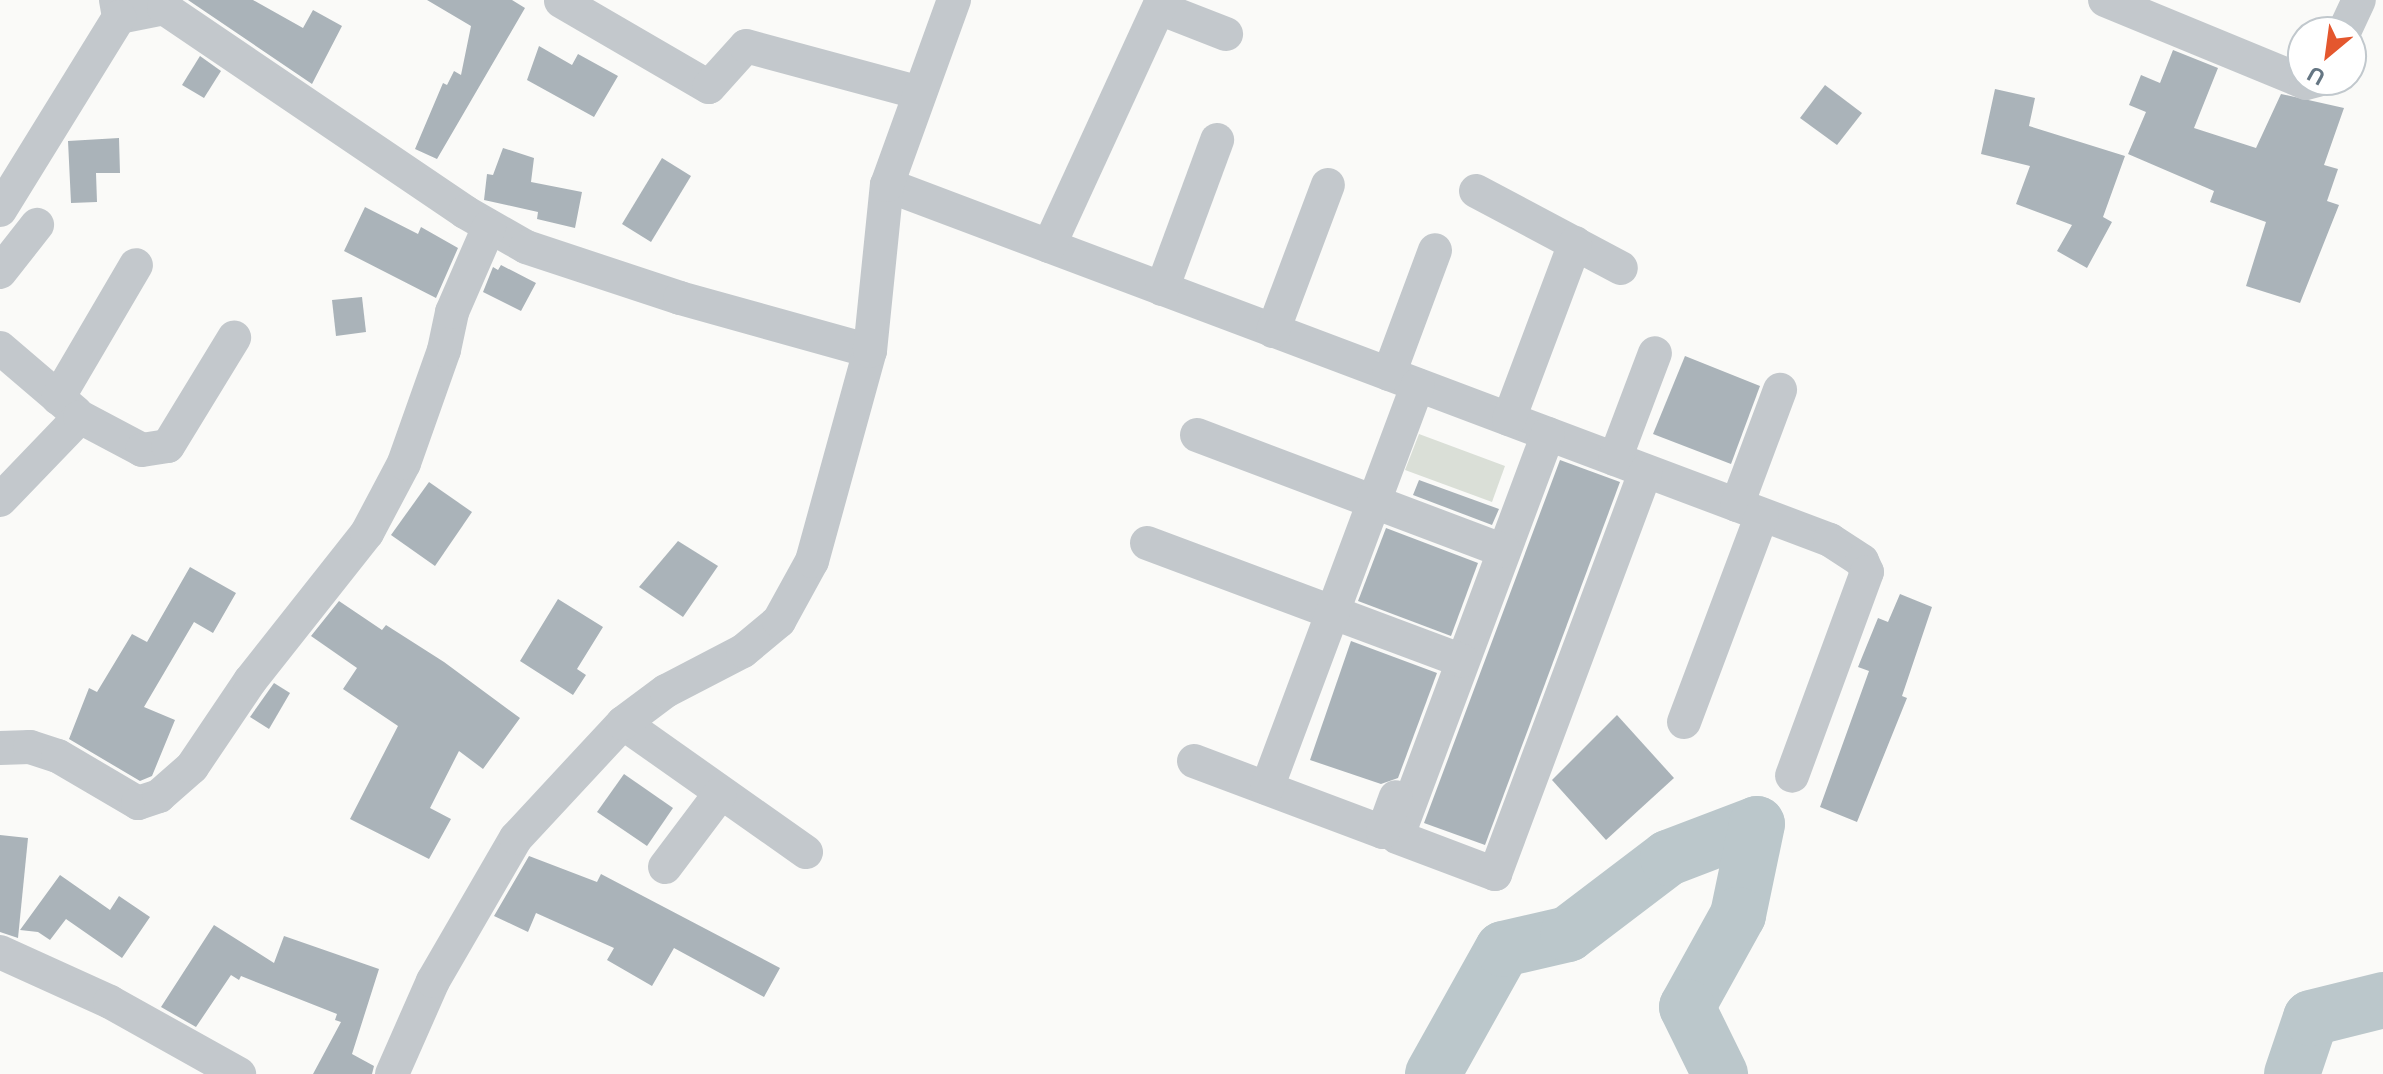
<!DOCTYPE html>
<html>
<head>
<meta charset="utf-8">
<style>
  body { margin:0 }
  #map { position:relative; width:2383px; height:1074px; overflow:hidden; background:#fafaf8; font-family:Helvetica,sans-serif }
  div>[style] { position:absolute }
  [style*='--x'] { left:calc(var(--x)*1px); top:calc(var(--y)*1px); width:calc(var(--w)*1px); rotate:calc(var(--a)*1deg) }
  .green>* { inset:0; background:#dadfd7 }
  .river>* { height:56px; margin:-28px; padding:0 28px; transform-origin:28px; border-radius:28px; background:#bbc7cb }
  .building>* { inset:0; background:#aab3b9 }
  .minor>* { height:34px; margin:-17px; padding:0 17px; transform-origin:17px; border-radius:17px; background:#c3c8cc }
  span { translate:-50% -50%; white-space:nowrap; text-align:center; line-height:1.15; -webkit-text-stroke:8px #fff; paint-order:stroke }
  .north { position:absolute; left:2287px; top:16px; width:80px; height:80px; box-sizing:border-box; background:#fff; border:2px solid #c1c8cd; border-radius:50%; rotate:209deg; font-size:22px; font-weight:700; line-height:32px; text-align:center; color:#657683 }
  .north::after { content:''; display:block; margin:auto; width:28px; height:36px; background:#e4572e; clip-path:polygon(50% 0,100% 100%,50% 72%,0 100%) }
</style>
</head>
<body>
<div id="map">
  <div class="green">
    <i style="clip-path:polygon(1419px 434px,1505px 466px,1492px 502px,1405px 470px)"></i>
  </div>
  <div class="river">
    <i style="--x:1433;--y:1074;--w:143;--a:-60.8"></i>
    <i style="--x:1503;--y:949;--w:67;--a:-13"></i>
    <i style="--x:1568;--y:934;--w:126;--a:-37.2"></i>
    <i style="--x:1668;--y:858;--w:95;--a:-20.9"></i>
    <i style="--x:1757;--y:824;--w:93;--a:101.8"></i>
    <i style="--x:1738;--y:915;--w:105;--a:119"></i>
    <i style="--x:1687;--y:1007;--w:75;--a:63.8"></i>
    <i style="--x:2292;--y:1074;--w:59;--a:-71.3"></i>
    <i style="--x:2311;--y:1018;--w:74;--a:-14"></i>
  </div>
  <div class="building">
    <i style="clip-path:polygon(188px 0,253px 0,303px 28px,313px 10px,342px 26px,312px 84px)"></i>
    <i style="clip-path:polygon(427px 0,512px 0,525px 8px,437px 159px,415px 149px,443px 83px,447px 85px,454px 71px,461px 75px,471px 26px)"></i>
    <i style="clip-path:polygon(539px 46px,572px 65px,578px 54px,618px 76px,594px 117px,527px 80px)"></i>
    <i style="clip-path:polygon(2173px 50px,2218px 68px,2194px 128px,2256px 148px,2281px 94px,2344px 108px,2324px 165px,2338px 169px,2327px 201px,2339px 205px,2300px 303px,2246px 286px,2266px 222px,2210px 202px,2214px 191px,2128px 154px,2146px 112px,2129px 105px,2141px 75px,2160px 83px)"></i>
    <i style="clip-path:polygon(200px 56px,221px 71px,204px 98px,182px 85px)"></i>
    <i style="clip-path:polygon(1825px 85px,1862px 113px,1837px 145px,1800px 118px)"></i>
    <i style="clip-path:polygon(1995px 89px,2035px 98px,2029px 126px,2125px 156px,2103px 217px,2112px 222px,2087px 268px,2057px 251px,2072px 225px,2016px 204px,2030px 166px,1981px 154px)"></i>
    <i style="clip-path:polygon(119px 138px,120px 173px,96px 173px,97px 202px,71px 203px,68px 141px)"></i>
    <i style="clip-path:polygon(503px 148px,534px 158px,531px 182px,582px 192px,575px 228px,537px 219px,538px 212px,484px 200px,487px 174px,493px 175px)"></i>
    <i style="clip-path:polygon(662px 158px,691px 176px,651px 242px,622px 224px)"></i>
    <i style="clip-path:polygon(365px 207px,418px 234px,421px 227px,458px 248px,436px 298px,344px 251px)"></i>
    <i style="clip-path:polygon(501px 265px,536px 283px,521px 311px,483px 292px,493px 267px,498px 270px)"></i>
    <i style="clip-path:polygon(362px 297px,366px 332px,336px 336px,332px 300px)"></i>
    <i style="clip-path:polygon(1685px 356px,1760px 386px,1731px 464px,1653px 434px)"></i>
    <i style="clip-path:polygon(1560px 460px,1620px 482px,1485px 845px,1424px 823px)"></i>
    <i style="clip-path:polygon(1419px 480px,1499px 509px,1492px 525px,1413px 495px)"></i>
    <i style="clip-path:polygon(429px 482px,472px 512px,435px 566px,391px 535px)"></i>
    <i style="clip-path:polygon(1386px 528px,1478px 563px,1451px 636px,1358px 601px)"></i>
    <i style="clip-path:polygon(678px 541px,718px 566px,683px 617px,639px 587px)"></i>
    <i style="clip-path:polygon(190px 567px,236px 593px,213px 633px,194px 622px,144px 707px,175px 720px,152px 776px,140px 781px,69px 739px,89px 688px,97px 692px,132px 634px,147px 642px)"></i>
    <i style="clip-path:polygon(1900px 594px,1932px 607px,1902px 696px,1907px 698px,1857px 822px,1820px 807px,1869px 671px,1858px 667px,1878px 618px,1888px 622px)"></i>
    <i style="clip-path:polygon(558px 599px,603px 627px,577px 669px,586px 675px,573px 695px,520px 661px)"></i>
    <i style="clip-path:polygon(339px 601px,382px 630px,386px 625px,444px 662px,520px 718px,483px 769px,459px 751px,430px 808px,451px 819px,429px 859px,350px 819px,398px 726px,343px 689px,357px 668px,311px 636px)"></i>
    <i style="clip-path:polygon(1351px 641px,1437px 673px,1398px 778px,1381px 784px,1310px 760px)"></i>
    <i style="clip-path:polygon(274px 683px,290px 693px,269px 729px,250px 717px)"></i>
    <i style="clip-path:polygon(1617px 715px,1674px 778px,1606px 840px,1552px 780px)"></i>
    <i style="clip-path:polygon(624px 774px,673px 808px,647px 846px,597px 812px)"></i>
    <i style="clip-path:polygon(0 835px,28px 838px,18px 938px,0 932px)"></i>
    <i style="clip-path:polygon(529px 856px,597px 882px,601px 874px,780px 968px,764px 997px,674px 948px,652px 986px,607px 960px,614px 948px,536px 913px,528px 932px,494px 916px)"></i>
    <i style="clip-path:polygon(60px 875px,110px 910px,119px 896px,150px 917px,122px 958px,66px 919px,50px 940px,38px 932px,20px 930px)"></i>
    <i style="clip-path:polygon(214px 925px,274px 963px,284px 936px,379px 969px,352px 1054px,374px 1066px,372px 1074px,313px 1074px,341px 1022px,335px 1020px,337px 1014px,241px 976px,239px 980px,231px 975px,196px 1027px,161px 1007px)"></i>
  </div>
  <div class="minor">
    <i style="--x:116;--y:0;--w:17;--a:80"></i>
    <i style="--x:119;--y:17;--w:46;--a:-11.3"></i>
    <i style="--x:164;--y:8;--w:364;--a:34.1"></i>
    <i style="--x:465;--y:212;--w:70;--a:29.8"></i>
    <i style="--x:526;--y:247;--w:162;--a:18.3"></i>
    <i style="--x:680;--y:298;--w:197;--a:15.6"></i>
    <i style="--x:2105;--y:0;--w:217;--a:22.4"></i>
    <i style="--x:2306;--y:83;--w:12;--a:-14"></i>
    <i style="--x:561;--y:1;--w:171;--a:30.2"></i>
    <i style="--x:709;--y:87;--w:55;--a:-47.9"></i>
    <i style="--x:746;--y:46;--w:180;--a:15.1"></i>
    <i style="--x:1159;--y:8;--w:72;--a:21.2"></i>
    <i style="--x:2344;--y:32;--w:35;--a:-65"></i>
    <i style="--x:887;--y:185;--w:1008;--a:20.63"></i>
    <i style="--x:1830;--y:540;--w:38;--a:33"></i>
    <i style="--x:1862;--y:561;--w:12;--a:66"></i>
    <i style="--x:1867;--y:572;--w:217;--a:110.2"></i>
    <i style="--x:1476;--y:191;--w:164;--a:28"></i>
    <i style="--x:0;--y:210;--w:227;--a:-58.3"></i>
    <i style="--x:1049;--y:246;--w:271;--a:-65.3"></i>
    <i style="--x:0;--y:272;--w:60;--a:-51.8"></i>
    <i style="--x:1162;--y:289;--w:159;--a:-69.7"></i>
    <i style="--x:1273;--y:331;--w:156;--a:-69.4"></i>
    <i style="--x:0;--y:348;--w:100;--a:40.5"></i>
    <i style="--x:1389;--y:374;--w:132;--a:-69.6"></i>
    <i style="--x:58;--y:398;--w:154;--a:-59.6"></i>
    <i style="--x:1509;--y:419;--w:188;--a:-69.4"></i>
    <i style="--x:1548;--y:434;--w:430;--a:110.5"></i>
    <i style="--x:1397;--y:837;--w:105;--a:20.7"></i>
    <i style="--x:1495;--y:874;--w:430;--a:-69.5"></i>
    <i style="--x:1197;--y:435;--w:328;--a:20.7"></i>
    <i style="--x:1615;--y:459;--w:113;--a:-69.3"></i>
    <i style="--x:0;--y:500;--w:115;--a:-46.1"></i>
    <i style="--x:80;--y:417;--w:70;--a:28"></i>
    <i style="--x:142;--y:450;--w:26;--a:-9"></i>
    <i style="--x:168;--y:446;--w:127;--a:-58.6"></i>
    <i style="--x:1737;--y:505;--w:123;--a:-69.5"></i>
    <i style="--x:1147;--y:543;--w:336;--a:20.5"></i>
    <i style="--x:1684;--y:722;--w:221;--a:-69.4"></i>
    <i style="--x:623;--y:723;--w:224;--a:35.2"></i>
    <i style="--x:0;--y:748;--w:30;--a:-2"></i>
    <i style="--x:30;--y:747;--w:29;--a:18"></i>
    <i style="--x:58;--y:756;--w:93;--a:30.4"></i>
    <i style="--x:138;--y:803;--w:22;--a:-18"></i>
    <i style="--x:159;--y:796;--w:44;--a:-41.3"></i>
    <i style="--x:192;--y:767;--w:104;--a:-56"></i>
    <i style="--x:250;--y:681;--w:189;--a:-51.7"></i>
    <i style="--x:367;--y:533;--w:79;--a:-62.1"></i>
    <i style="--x:404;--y:463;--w:120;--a:-70.5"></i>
    <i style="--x:444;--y:350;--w:39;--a:-78"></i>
    <i style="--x:452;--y:312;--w:93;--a:-66.5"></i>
    <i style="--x:1194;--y:761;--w:202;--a:20.6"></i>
    <i style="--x:1383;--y:832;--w:37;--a:-70"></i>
    <i style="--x:1267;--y:788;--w:430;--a:-69.5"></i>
    <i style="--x:665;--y:867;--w:91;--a:-53"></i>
    <i style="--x:0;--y:952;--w:121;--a:24.4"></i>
    <i style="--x:110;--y:1002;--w:148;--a:29.2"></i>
    <i style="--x:392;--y:1074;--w:102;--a:-66.2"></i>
    <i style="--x:433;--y:981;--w:165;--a:-59.9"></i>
    <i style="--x:516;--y:838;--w:157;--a:-47.1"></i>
    <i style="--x:623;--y:723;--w:54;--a:-36.7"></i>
    <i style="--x:666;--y:691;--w:87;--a:-27.5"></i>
    <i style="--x:743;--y:651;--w:47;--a:-39.8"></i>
    <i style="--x:779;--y:621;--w:68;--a:-61.2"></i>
    <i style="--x:812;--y:561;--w:218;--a:-74.6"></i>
    <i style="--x:870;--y:351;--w:167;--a:-84.2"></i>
    <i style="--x:887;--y:185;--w:197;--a:-70.1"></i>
  </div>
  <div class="north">U</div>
</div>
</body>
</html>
